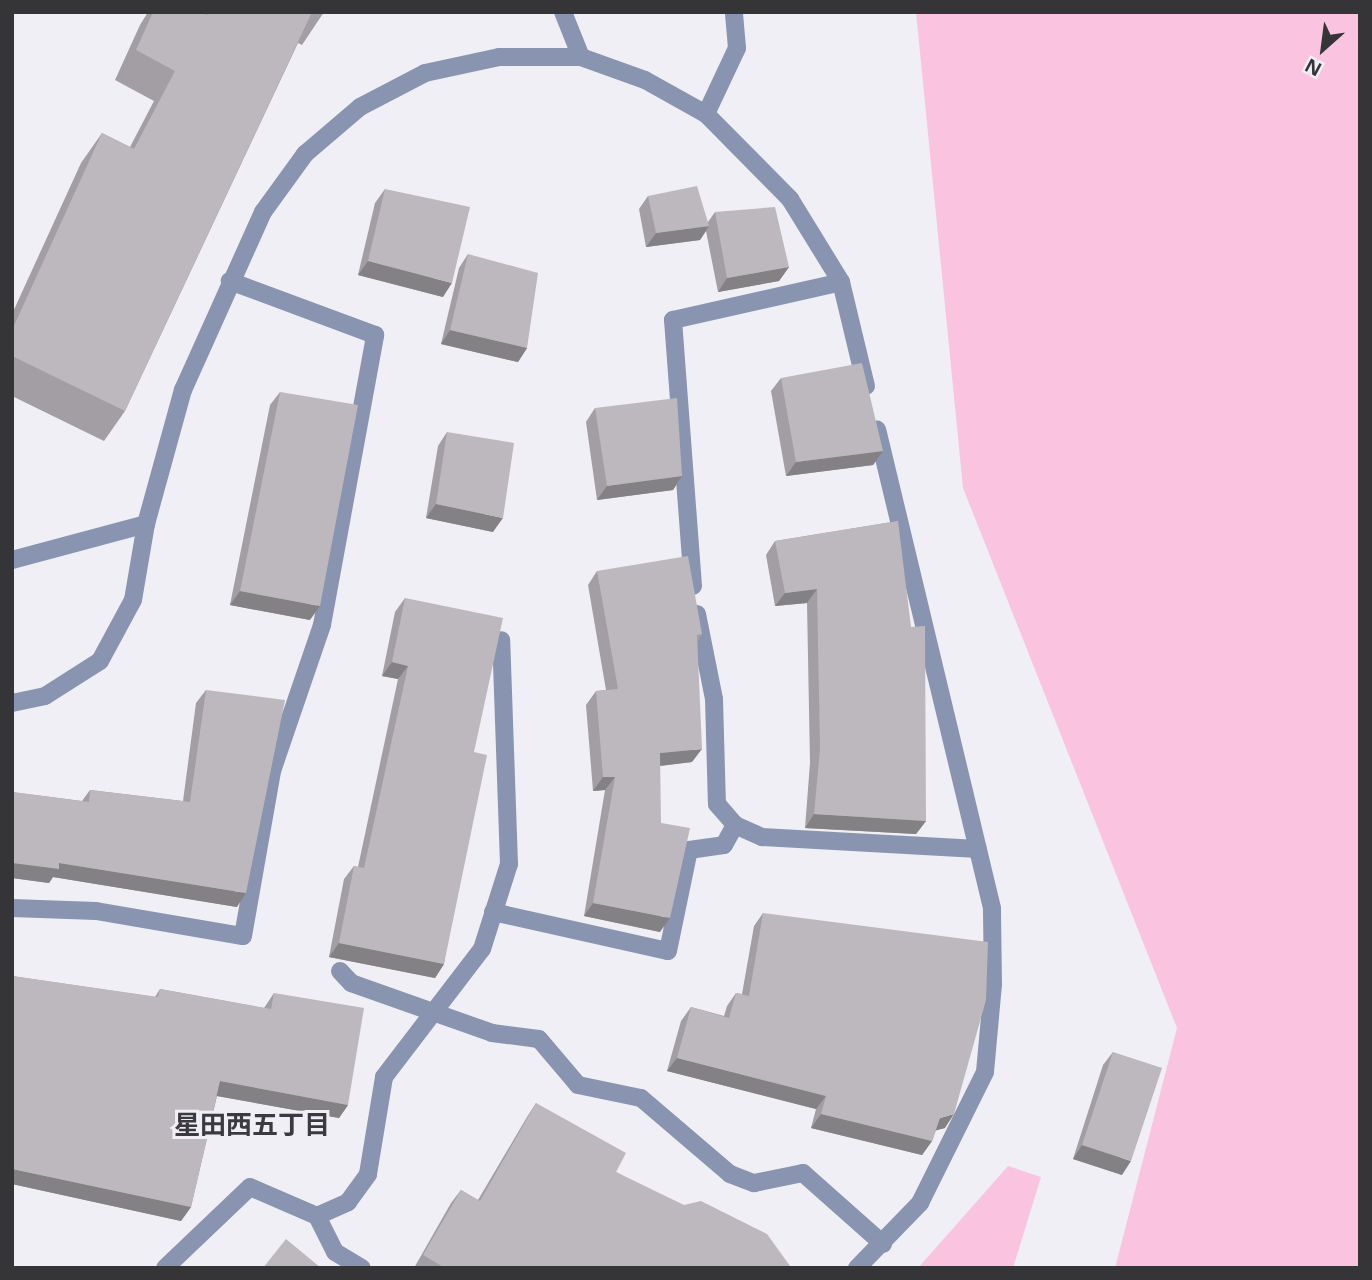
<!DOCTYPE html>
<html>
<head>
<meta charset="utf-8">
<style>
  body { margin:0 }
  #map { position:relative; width:1372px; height:1280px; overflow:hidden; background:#f0eff5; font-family:"Noto Sans","Noto Sans JP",sans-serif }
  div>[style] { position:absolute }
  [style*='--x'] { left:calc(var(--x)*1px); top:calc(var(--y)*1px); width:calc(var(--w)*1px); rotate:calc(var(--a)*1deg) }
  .green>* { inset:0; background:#fac4e1 }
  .minor>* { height:18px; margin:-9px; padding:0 9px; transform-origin:9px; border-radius:9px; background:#8995b0 }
  .wall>* { inset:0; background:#a29ea3 }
  .shaded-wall>* { inset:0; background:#848185 }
  .building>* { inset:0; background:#bcb8be }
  span { translate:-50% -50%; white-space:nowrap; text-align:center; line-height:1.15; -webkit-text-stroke:6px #f0eff5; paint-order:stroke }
  .neighbourhood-label { font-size:26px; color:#3b3a40; font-weight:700 }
  .frame { position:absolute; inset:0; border:14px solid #353437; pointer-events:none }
  .north { position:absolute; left:1288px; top:14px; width:70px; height:70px; -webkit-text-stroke:5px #f0eff5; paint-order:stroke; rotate:208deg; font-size:19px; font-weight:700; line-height:28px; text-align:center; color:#353437 }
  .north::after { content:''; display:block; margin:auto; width:24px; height:32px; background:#353437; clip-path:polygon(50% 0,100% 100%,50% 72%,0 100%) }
</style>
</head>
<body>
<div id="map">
  <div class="green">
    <i style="clip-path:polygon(916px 12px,1360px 12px,1360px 1268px,1115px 1268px,1177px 1028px,963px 488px)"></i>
    <i style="clip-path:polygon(1008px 1166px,1041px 1177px,1013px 1268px,918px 1268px)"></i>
  </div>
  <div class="minor">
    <i style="--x:563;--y:12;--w:48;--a:68.2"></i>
    <i style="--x:706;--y:114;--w:73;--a:-64.8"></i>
    <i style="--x:737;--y:48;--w:36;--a:-95"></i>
    <i style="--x:12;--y:560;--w:139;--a:-15"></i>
    <i style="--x:693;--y:586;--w:267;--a:-94.3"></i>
    <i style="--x:673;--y:320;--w:172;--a:-12.7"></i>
    <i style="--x:697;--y:614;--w:87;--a:78.7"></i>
    <i style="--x:714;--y:699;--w:105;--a:88.4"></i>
    <i style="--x:717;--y:804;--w:28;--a:49"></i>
    <i style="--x:735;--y:825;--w:30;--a:24"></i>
    <i style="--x:762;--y:837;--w:216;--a:3.2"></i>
    <i style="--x:12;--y:703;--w:34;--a:-12"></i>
    <i style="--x:45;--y:696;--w:65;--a:-32.5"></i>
    <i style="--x:100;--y:661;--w:69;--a:-61.6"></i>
    <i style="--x:133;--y:600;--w:77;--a:-80.3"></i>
    <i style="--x:146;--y:524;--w:139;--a:-74.6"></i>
    <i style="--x:183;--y:390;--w:195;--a:-65.8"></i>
    <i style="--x:263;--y:212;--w:72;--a:-54.1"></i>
    <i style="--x:305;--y:154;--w:72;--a:-40.5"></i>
    <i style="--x:360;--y:107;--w:73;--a:-27.6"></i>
    <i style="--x:425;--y:73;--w:76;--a:-12.2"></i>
    <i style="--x:499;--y:57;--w:82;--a:0"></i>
    <i style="--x:581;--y:57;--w:68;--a:19.8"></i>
    <i style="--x:645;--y:80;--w:70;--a:29.1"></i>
    <i style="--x:706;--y:114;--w:120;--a:45.3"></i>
    <i style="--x:790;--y:199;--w:97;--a:58.4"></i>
    <i style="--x:841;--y:282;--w:107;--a:76.5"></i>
    <i style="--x:12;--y:908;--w:84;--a:2"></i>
    <i style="--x:96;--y:911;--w:149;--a:9.7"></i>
    <i style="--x:243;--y:936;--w:168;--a:-80"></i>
    <i style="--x:272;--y:771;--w:154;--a:-71.1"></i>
    <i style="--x:322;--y:625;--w:295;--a:-79.6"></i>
    <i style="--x:375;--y:335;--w:155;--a:-159.6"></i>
    <i style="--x:493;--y:912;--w:179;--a:12.6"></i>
    <i style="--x:668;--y:951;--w:103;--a:-78.3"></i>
    <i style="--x:689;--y:850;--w:35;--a:-8"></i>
    <i style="--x:724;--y:845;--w:23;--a:-61"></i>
    <i style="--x:340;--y:971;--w:16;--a:47"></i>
    <i style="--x:351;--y:983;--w:150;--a:19.5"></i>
    <i style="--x:492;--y:1033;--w:47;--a:7.3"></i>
    <i style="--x:539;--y:1039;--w:60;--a:49.7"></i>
    <i style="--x:578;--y:1085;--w:64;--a:11.7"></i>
    <i style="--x:641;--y:1098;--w:117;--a:40.5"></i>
    <i style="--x:730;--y:1174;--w:26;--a:21"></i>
    <i style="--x:754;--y:1183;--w:50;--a:-11.5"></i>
    <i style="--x:803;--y:1173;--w:107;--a:41.6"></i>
    <i style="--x:317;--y:1216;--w:40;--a:63.4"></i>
    <i style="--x:335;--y:1252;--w:31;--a:31"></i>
    <i style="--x:165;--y:1268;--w:117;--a:-43.6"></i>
    <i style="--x:250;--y:1187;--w:73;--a:23.4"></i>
    <i style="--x:317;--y:1216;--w:34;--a:-24"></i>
    <i style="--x:348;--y:1202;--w:34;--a:-54"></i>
    <i style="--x:368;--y:1174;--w:98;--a:-80.6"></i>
    <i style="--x:384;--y:1077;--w:161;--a:-52.6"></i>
    <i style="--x:482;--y:949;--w:89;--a:-72.4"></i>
    <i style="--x:509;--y:864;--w:224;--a:-92"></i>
    <i style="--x:857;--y:1268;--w:91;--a:-45.9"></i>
    <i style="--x:920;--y:1203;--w:146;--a:-63.6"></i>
    <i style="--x:985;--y:1072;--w:88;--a:-84.8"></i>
    <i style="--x:993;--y:984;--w:76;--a:-90.8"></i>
    <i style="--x:992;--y:908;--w:492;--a:-103.5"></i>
  </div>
  <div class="wall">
    <i style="clip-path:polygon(148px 12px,200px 12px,203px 14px,204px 12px,324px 12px,302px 45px,298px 43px,125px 411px,104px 441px,12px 396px,12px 314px,81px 163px,102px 133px,130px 147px,154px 101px,115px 80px,140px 25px)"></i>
    <i style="clip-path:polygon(385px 189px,443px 297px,358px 275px,375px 203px)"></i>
    <i style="clip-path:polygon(648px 196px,708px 222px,715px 212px,789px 267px,779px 281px,718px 292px,706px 231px,700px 240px,646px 247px,639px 209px)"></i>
    <i style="clip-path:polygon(468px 254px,527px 348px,518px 362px,441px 344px,459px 268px)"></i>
    <i style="clip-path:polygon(781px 378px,883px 451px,873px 465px,786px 476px,771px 391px)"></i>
    <i style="clip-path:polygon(280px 392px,310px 620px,230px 605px,270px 405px)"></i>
    <i style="clip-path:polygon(595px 408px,682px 476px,673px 490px,597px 500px,586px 422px)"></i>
    <i style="clip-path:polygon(447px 432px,493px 532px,426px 518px,438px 446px)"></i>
    <i style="clip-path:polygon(898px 521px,926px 821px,916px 834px,805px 828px,810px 763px,807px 603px,775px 606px,766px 555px,775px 541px)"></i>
    <i style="clip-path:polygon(597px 571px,702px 634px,697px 642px,692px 762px,660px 766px,660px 932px,584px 916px,605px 790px,593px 791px,586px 705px,596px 691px,606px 690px,588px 585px)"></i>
    <i style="clip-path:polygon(405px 598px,474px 752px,444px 964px,435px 978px,329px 957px,344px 879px,354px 866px,358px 867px,398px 679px,382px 676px,395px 612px)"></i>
    <i style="clip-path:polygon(206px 690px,237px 907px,53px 877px,49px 883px,12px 878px,12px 792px,82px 801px,90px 790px,183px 801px,196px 703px)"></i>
    <i style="clip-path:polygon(763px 913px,945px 1128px,936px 1130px,932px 1141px,922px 1155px,811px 1128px,816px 1109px,667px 1071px,681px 1021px,691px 1007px,724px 1016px,727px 1006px,736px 993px,742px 994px,754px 926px)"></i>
    <i style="clip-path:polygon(12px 976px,155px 997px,160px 989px,264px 1008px,274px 993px,348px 1105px,339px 1118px,217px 1096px,191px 1207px,181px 1221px,12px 1184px)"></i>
    <i style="clip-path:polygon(1113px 1052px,1122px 1175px,1073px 1159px,1103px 1065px)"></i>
    <i style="clip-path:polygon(536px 1103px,616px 1172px,789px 1268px,414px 1268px,451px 1203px,461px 1190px,478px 1200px,527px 1117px)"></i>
  </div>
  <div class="shaded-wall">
    <i style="clip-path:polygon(709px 226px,700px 240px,646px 247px,656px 233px)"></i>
    <i style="clip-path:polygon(368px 261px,452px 283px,443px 297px,358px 275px)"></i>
    <i style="clip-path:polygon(789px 267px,779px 281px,718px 292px,727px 278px)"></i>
    <i style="clip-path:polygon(450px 330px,527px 348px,518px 362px,441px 344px)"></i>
    <i style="clip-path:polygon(883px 451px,873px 465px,786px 476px,796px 462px)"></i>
    <i style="clip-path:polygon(682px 476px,673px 490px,597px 500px,607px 486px)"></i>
    <i style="clip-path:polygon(436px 504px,503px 518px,493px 532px,426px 518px)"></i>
    <i style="clip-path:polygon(817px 589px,807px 603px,775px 606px,785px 593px)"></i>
    <i style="clip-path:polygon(240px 591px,320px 606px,310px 620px,230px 605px)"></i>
    <i style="clip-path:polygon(392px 662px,408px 666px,398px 679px,382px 676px)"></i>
    <i style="clip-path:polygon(702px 749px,692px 762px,650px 767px,660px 753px)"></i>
    <i style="clip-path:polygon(603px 777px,615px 777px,605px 790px,593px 791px)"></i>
    <i style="clip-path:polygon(814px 814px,926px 821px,916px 834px,805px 828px)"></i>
    <i style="clip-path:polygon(12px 863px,59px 863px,246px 893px,237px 907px,53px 877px,49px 883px,12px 878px)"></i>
    <i style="clip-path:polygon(593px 903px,670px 918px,660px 932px,584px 916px)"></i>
    <i style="clip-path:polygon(339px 943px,444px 964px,435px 978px,329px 957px)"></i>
    <i style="clip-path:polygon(677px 1058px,826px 1096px,816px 1109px,667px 1071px)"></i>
    <i style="clip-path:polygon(220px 1081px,348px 1105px,339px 1118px,211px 1095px)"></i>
    <i style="clip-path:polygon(821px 1114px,932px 1141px,922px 1155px,811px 1128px)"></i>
    <i style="clip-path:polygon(954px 1114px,945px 1128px,930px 1132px,940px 1118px)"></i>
    <i style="clip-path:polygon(1082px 1145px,1131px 1161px,1122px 1175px,1073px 1159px)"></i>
    <i style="clip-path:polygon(12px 1169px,191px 1207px,181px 1221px,12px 1184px)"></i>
  </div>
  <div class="building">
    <i style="clip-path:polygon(153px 12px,200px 12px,207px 15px,209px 12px,312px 12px,125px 411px,12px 356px,12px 330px,102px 133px,134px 149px,175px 71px,136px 50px)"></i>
    <i style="clip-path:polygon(697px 186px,709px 226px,656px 233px,648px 196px)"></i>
    <i style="clip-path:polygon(385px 189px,470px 207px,452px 283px,368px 261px)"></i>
    <i style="clip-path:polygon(775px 207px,789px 267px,727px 278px,715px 212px)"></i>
    <i style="clip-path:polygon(468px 254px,538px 273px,527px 348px,450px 330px)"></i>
    <i style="clip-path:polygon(862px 363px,883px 451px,796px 462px,781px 378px)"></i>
    <i style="clip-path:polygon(280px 392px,358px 405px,320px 606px,240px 591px)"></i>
    <i style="clip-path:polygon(677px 398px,682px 476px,607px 486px,595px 408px)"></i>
    <i style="clip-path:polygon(447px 432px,514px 443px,503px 518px,436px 504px)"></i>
    <i style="clip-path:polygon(898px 521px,911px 627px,925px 626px,926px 821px,814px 814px,820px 749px,817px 589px,785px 593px,775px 541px)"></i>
    <i style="clip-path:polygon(688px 556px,702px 634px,697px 635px,702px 749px,660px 753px,661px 823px,690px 828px,670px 918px,593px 903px,615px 777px,603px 777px,596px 691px,618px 689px,597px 571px)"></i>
    <i style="clip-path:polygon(405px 598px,503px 618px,474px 752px,487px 755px,444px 964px,339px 943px,354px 866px,364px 868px,408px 666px,392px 662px)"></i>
    <i style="clip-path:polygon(206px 690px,285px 700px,246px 893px,59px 863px,59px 869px,12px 863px,12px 792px,89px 802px,90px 790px,190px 802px)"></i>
    <i style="clip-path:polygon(763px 913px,988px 942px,986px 1000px,954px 1114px,940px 1118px,932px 1141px,821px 1114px,826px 1096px,677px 1058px,691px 1007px,729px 1018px,736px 993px,749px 996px)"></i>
    <i style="clip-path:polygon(12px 976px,158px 997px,160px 989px,271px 1009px,274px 993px,364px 1008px,348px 1105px,220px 1081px,191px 1207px,12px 1169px)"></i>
    <i style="clip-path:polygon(1113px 1052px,1162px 1068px,1131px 1161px,1082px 1145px)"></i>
    <i style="clip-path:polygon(536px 1103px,626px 1153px,616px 1172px,684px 1205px,701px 1201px,767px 1234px,790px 1266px,789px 1268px,445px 1268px,423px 1255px,461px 1190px,480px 1201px)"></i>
    <i style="clip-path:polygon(286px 1239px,321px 1268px,263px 1268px)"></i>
  </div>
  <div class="neighbourhood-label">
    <span style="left:252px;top:1125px">星田西五丁目</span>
  </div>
  <div class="frame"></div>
  <div class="north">N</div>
</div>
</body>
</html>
